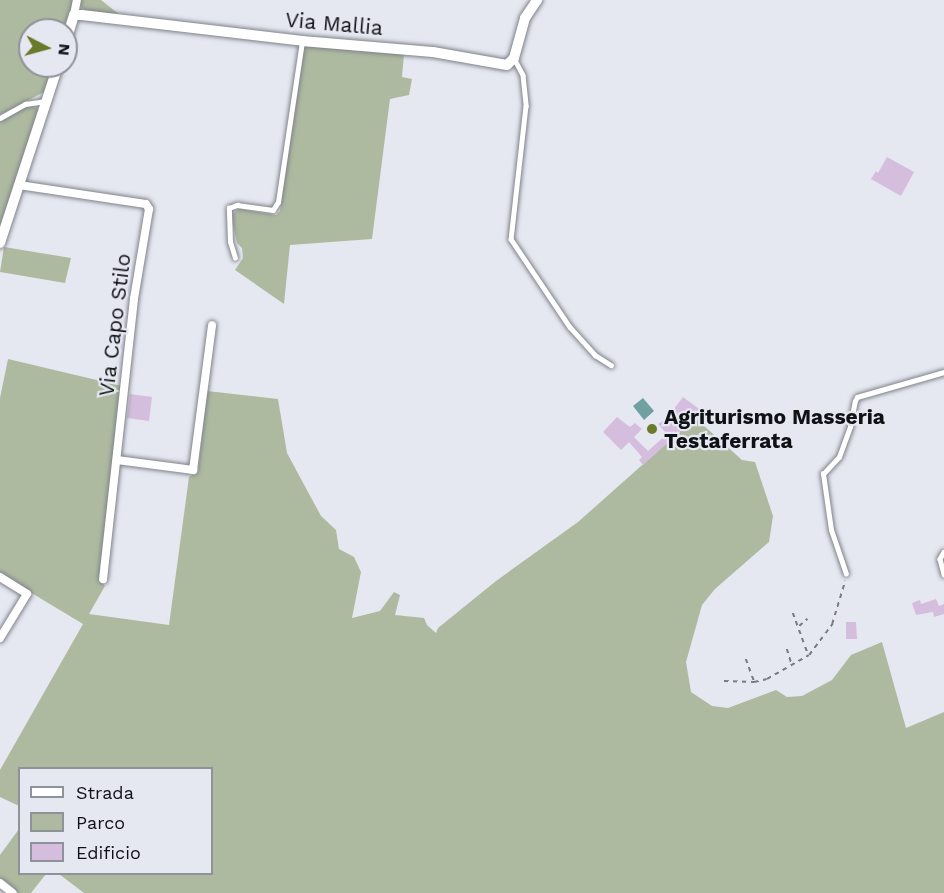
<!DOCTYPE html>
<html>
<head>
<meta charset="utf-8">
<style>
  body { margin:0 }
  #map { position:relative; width:944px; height:893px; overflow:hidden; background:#e5e8f1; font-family:"Work Sans",sans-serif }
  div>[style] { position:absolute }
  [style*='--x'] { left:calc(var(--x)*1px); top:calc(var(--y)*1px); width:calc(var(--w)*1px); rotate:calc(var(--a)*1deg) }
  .green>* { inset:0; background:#adbaa0 }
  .water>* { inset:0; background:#70a0a2 }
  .building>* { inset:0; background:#d5bddd }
  .path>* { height:1.5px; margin-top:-0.75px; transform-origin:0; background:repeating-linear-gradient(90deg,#787a80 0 4.5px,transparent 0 9px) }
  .roads { filter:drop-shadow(0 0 2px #80828a) drop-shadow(0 0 2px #80828a) }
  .service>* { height:4.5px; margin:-2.25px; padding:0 2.25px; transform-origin:2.25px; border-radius:2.25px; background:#fff }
  .minor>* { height:8px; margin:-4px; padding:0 4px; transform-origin:4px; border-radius:4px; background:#fff }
  .tertiary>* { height:10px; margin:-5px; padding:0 5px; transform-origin:5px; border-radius:5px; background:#fff }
  .dots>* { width:16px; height:16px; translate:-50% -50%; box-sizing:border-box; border:3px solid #e5e8f1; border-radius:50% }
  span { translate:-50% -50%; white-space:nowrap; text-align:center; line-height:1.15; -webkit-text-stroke:4.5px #e5e8f1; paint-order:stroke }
  .street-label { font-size:21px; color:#101114 }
  .poi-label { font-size:21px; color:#101114; font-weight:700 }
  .left { translate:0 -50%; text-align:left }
  .legend { position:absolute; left:18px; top:767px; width:195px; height:108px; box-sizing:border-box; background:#e5e8f1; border:2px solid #909299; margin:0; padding:8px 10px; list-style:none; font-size:18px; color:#101114 }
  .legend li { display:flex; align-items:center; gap:12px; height:30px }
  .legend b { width:30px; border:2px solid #909299 }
  .north { position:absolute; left:18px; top:18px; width:60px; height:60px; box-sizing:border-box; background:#e5e8f1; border:2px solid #909299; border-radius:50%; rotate:96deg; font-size:16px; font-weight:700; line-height:24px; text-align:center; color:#101114 }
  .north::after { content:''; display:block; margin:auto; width:21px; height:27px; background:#697b2b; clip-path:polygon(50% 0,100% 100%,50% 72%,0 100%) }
</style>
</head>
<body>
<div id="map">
  <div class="green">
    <i style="clip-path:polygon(0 0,73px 0,65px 30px,30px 30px,30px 66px,53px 66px,44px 92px,0 115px)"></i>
    <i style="clip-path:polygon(81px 0,101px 0,120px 15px,85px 11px,80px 5px)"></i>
    <i style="clip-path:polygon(304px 46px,404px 54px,402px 77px,412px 79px,409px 95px,390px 99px,372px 239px,290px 245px,284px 304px,235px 270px,243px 258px,242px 248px,237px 243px,231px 215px,239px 209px,276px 215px,280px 211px)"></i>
    <i style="clip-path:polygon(33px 106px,40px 111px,0 232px,0 121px,23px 108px)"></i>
    <i style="clip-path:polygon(4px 247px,71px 258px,65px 283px,0 272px)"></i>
    <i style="clip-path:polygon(8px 359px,122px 386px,100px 579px,105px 586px,89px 614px,169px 625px,189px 477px,198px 472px,207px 391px,278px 399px,287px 453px,321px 516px,336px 530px,339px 549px,354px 557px,361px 572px,352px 618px,380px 611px,394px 592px,400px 595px,395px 615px,424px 618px,427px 625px,436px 633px,438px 628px,496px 581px,578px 522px,694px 419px,697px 421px,703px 412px,707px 416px,702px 424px,742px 460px,755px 462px,773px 516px,769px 542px,715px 589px,702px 605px,686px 662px,691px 692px,712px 706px,728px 708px,776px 690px,787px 697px,802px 696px,832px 680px,851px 655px,882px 642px,906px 728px,944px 712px,944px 893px,84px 893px,59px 874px,212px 874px,212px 768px,20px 768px,19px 806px,0 797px,0 770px,83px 624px,0 574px,0 398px)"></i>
    <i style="clip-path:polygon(19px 829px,20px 874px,46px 874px,31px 893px,18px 893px,0 879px,0 855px)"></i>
  </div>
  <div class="water">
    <i style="clip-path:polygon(643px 398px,654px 411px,644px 420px,633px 406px)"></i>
  </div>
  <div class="building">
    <i style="clip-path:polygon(887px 157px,914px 172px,901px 196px,871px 179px,876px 171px,878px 173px)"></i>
    <i style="clip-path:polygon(130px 394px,152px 397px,149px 421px,127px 418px)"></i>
    <i style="clip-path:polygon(683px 397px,703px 412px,696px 421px,694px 419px,643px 465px,639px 460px,642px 457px,629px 442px,621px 450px,603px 432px,617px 417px,630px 427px,635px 423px,642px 429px,634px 437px,648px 451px,667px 434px,658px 424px,667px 418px)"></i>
    <i style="clip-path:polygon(936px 599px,939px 606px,944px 604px,944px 614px,934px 617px,933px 612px,916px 615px,912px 603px,920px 600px,921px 604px)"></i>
    <i style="clip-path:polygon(846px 622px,856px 622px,857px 639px,846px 639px)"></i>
  </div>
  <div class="path">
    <i style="--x:793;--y:613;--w:44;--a:69.9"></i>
    <i style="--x:799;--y:626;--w:11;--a:-41"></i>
    <i style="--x:787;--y:649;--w:17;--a:73"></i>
    <i style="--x:746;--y:659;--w:23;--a:70"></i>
    <i style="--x:724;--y:681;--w:30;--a:2"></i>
    <i style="--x:754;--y:682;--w:13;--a:-13"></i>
    <i style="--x:767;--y:679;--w:48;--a:-29.7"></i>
    <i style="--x:809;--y:655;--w:39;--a:-53"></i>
    <i style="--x:832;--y:624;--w:45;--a:-73.2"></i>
  </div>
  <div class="roads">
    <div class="service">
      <i style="--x:514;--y:58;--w:19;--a:62"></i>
      <i style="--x:523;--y:75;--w:31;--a:84"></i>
      <i style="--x:526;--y:106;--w:134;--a:96.4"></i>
      <i style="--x:511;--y:239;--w:106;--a:56.2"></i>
      <i style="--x:570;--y:327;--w:38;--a:48"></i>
      <i style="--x:595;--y:355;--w:19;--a:32"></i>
      <i style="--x:0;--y:118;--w:29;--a:-29"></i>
      <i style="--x:25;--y:104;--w:21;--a:-8"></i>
      <i style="--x:235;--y:258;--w:17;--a:-107"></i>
      <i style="--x:230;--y:242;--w:34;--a:-92"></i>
      <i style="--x:229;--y:208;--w:9;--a:-21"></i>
      <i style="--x:237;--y:205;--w:36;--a:8"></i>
      <i style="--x:273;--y:210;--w:9;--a:-58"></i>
      <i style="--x:278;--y:202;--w:163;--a:-81.5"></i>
      <i style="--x:944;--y:552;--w:8;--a:120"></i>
      <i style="--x:940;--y:559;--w:16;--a:75"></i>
      <i style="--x:846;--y:574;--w:46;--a:-108.8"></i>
      <i style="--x:831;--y:530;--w:57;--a:-98.1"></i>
      <i style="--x:823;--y:474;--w:23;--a:-47"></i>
      <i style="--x:839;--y:457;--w:33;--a:-70"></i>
      <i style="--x:850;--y:426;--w:25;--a:-79"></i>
      <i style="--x:855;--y:401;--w:4;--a:-63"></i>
      <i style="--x:857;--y:397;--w:91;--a:-16"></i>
    </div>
    <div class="minor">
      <i style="--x:74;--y:15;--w:15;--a:-79"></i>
      <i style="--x:19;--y:185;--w:128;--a:8.5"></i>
      <i style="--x:146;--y:204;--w:6;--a:59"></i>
      <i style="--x:149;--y:209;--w:91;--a:99.5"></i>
      <i style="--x:134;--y:299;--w:282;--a:96.3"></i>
      <i style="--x:117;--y:460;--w:77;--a:7.5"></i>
      <i style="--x:193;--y:470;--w:146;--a:-82.5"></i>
      <i style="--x:0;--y:577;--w:32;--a:32"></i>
      <i style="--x:27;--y:594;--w:52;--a:121.5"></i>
      <i style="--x:0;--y:883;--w:16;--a:38"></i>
    </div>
    <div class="tertiary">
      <i style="--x:66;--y:41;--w:27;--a:-73"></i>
      <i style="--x:74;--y:15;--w:8;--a:0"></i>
      <i style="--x:82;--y:15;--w:222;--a:6.7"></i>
      <i style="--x:302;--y:41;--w:131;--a:4.8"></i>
      <i style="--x:433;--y:52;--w:75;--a:10"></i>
      <i style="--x:507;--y:65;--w:10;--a:-45"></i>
      <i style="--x:514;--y:58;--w:41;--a:-74.6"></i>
      <i style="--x:525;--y:18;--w:22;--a:-56"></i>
      <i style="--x:0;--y:243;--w:186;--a:-71.9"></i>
    </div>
  </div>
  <div class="dots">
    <i style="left:652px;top:429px;background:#697b2b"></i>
  </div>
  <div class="street-label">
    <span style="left:334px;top:24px;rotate:5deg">Via Mallia</span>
    <span style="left:115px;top:325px;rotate:-83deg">Via Capo Stilo</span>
  </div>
  <div class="poi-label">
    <span class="left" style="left:664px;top:429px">Agriturismo Masseria<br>Testaferrata</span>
  </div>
  <ul class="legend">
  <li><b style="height:8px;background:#fff"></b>Strada</li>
  <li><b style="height:16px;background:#adbaa0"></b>Parco</li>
  <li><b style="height:16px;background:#d5bddd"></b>Edificio</li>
  </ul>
  <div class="north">N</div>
</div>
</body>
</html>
